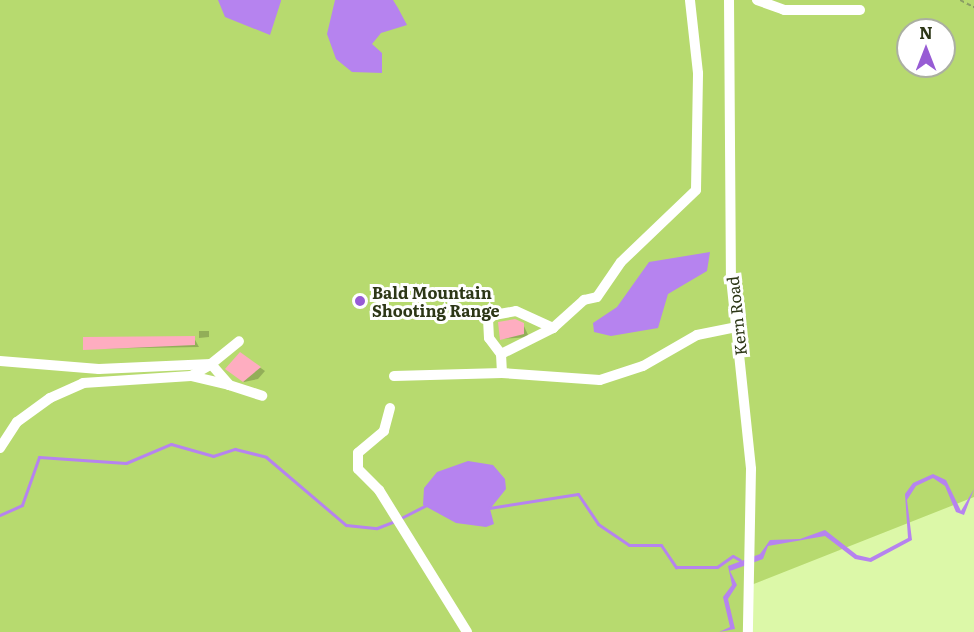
<!DOCTYPE html>
<html>
<head>
<meta charset="utf-8">
<style>
  body { margin:0 }
  #map { position:relative; width:974px; height:632px; overflow:hidden; background:#dcf8a8; font-family:Literata,serif }
  div>[style] { position:absolute }
  [style*='--x'] { left:calc(var(--x)*1px); top:calc(var(--y)*1px); width:calc(var(--w)*1px); rotate:calc(var(--a)*1deg) }
  .green>* { inset:0; background:#b7da6f }
  .water>* { inset:0; background:#b683ef }
  .shadow>* { inset:0; background:#0003 }
  .stream>* { height:3px; margin:-1.5px; padding:0 1.5px; transform-origin:1.5px; border-radius:1.5px; background:#b683ef }
  .building>* { inset:0; background:#feadc0 }
  .path>* { height:1.5px; margin-top:-0.75px; transform-origin:0; background:repeating-linear-gradient(90deg,#8a9e64 0 4.5px,transparent 0 7.5px) }
  .minor>* { height:10px; margin:-5px; padding:0 5px; transform-origin:5px; border-radius:5px; background:#fff }
  .dots>* { width:16px; height:16px; translate:-50% -50%; box-sizing:border-box; border:3px solid #fff; border-radius:50% }
  span { translate:-50% -50%; white-space:nowrap; text-align:center; line-height:1.15; -webkit-text-stroke:6px #fff; paint-order:stroke }
  .poi-label { font-size:16px; color:#2d3717; font-weight:700 }
  .left { translate:0 -50%; text-align:left }
  .street-label { font-size:16px; color:#2d3717 }
  .north { position:absolute; left:896px; top:18px; width:60px; height:60px; box-sizing:border-box; background:#fff; border:2px solid #abafa2; border-radius:50%; rotate:0deg; font-size:16px; font-weight:700; line-height:24px; text-align:center; color:#2d3717 }
  .north::after { content:''; display:block; margin:auto; width:21px; height:27px; background:#975cd4; clip-path:polygon(50% 0,100% 100%,50% 72%,0 100%) }
</style>
</head>
<body>
<div id="map">
  <div class="green">
    <i style="clip-path:polygon(evenodd,0 0,974px 0,974px 497px,746px 587px,746px 632px,0 632px,0 0,908px 30px,944px 30px,944px 66px,908px 66px,908px 30px)"></i>
  </div>
  <div class="water">
    <i style="clip-path:polygon(218px 0,281px 0,281px 1px,270px 35px,225px 17px)"></i>
    <i style="clip-path:polygon(335px 0,393px 0,398px 8px,407px 25px,381px 33px,372px 44px,382px 53px,382px 73px,352px 72px,336px 59px,327px 34px)"></i>
    <i style="clip-path:polygon(710px 252px,707px 271px,668px 294px,658px 328px,611px 336px,594px 332px,593px 323px,617px 307px,649px 262px)"></i>
    <i style="clip-path:polygon(468px 461px,493px 465px,505px 479px,506px 489px,490px 509px,494px 524px,486px 527px,456px 523px,423px 505px,424px 488px,437px 472px)"></i>
    <i style="clip-path:polygon(933px 474px,946px 480px,961px 511px,974px 489px,964px 515px,956px 512px,945px 486px,933px 478px,916px 486px,907px 500px,912px 540px,871px 562px,855px 559px,825px 536px,768px 546px,763px 559px,730px 571px,737px 585px,728px 599px,735px 629px,719px 632px,730px 627px,723px 597px,732px 585px,728px 566px,760px 554px,770px 540px,800px 539px,825px 530px,857px 555px,870px 558px,908px 538px,905px 494px,913px 483px)"></i>
  </div>
  <div class="shadow">
    <i style="clip-path:polygon(523px 324px,529px 337px,501px 339px)"></i>
    <i style="clip-path:polygon(199px 331px,209px 331px,209px 337px,199px 338px)"></i>
    <i style="clip-path:polygon(194px 338px,199px 347px,85px 349px)"></i>
    <i style="clip-path:polygon(245px 357px,265px 371px,258px 379px,244px 382px,227px 368px)"></i>
  </div>
  <div class="stream">
    <i style="--x:489;--y:508;--w:90;--a:-8.9"></i>
    <i style="--x:578;--y:494;--w:36;--a:56"></i>
    <i style="--x:598;--y:524;--w:37;--a:34"></i>
    <i style="--x:629;--y:545;--w:32;--a:0"></i>
    <i style="--x:661;--y:545;--w:27;--a:56"></i>
    <i style="--x:676;--y:567;--w:41;--a:0"></i>
    <i style="--x:717;--y:567;--w:19;--a:-35"></i>
    <i style="--x:733;--y:556;--w:8;--a:30"></i>
    <i style="--x:0;--y:515;--w:24;--a:-24"></i>
    <i style="--x:22;--y:505;--w:51;--a:-70.5"></i>
    <i style="--x:39;--y:457;--w:87;--a:3.9"></i>
    <i style="--x:126;--y:463;--w:49;--a:-22.9"></i>
    <i style="--x:171;--y:444;--w:44;--a:15.9"></i>
    <i style="--x:213;--y:456;--w:23;--a:-18"></i>
    <i style="--x:235;--y:449;--w:32;--a:14"></i>
    <i style="--x:266;--y:457;--w:105;--a:40.4"></i>
    <i style="--x:346;--y:525;--w:31;--a:6"></i>
    <i style="--x:377;--y:528;--w:19;--a:-21"></i>
    <i style="--x:401;--y:518;--w:29;--a:-27"></i>
  </div>
  <div class="building">
    <i style="clip-path:polygon(515px 319px,524px 323px,524px 334px,500px 340px,498px 322px)"></i>
    <i style="clip-path:polygon(195px 336px,195px 345px,83px 350px,83px 337px)"></i>
    <i style="clip-path:polygon(240px 352px,261px 367px,243px 382px,225px 369px)"></i>
  </div>
  <div class="path">
    <i style="--x:960;--y:0;--w:16;--a:27"></i>
  </div>
  <div class="minor">
    <i style="--x:729;--y:0;--w:278;--a:89.6"></i>
    <i style="--x:731;--y:278;--w:192;--a:84"></i>
    <i style="--x:751;--y:469;--w:163;--a:91.1"></i>
    <i style="--x:757;--y:0;--w:29;--a:20"></i>
    <i style="--x:784;--y:10;--w:76;--a:0"></i>
    <i style="--x:553;--y:328;--w:42;--a:-42.1"></i>
    <i style="--x:584;--y:300;--w:13;--a:-13"></i>
    <i style="--x:597;--y:297;--w:42;--a:-55.6"></i>
    <i style="--x:621;--y:262;--w:104;--a:-43.8"></i>
    <i style="--x:696;--y:190;--w:117;--a:-89"></i>
    <i style="--x:698;--y:73;--w:73;--a:-96.3"></i>
    <i style="--x:501;--y:354;--w:20;--a:-127"></i>
    <i style="--x:489;--y:338;--w:18;--a:-93"></i>
    <i style="--x:488;--y:320;--w:8;--a:-40"></i>
    <i style="--x:494;--y:315;--w:22;--a:-10"></i>
    <i style="--x:516;--y:311;--w:41;--a:24.7"></i>
    <i style="--x:553;--y:328;--w:58;--a:153.4"></i>
    <i style="--x:501;--y:354;--w:19;--a:87"></i>
    <i style="--x:0;--y:361;--w:99;--a:4.6"></i>
    <i style="--x:99;--y:369;--w:112;--a:-2.6"></i>
    <i style="--x:211;--y:364;--w:36;--a:-39"></i>
    <i style="--x:211;--y:364;--w:28;--a:49"></i>
    <i style="--x:229;--y:385;--w:35;--a:18"></i>
    <i style="--x:191;--y:376;--w:39;--a:13"></i>
    <i style="--x:394;--y:376;--w:108;--a:-1.6"></i>
    <i style="--x:502;--y:373;--w:98;--a:4.1"></i>
    <i style="--x:600;--y:380;--w:45;--a:-18"></i>
    <i style="--x:643;--y:366;--w:62;--a:-29.9"></i>
    <i style="--x:697;--y:335;--w:41;--a:-11.3"></i>
    <i style="--x:390;--y:408;--w:24;--a:105"></i>
    <i style="--x:384;--y:431;--w:34;--a:140"></i>
    <i style="--x:358;--y:453;--w:16;--a:90"></i>
    <i style="--x:358;--y:469;--w:30;--a:45"></i>
    <i style="--x:379;--y:490;--w:167;--a:58.2"></i>
    <i style="--x:0;--y:448;--w:31;--a:-57"></i>
    <i style="--x:17;--y:422;--w:41;--a:-36"></i>
    <i style="--x:50;--y:398;--w:36;--a:-24"></i>
    <i style="--x:83;--y:383;--w:108;--a:-3.7"></i>
    <i style="--x:191;--y:376;--w:20;--a:-30"></i>
  </div>
  <div class="dots">
    <i style="left:360px;top:301px;background:#975cd4"></i>
  </div>
  <div class="poi-label">
    <span class="left" style="left:372px;top:301px">Bald Mountain<br>Shooting Range</span>
  </div>
  <div class="street-label">
    <span style="left:736px;top:316px;rotate:-96deg">Kern Road</span>
  </div>
  <div class="north">N</div>
</div>
</body>
</html>
